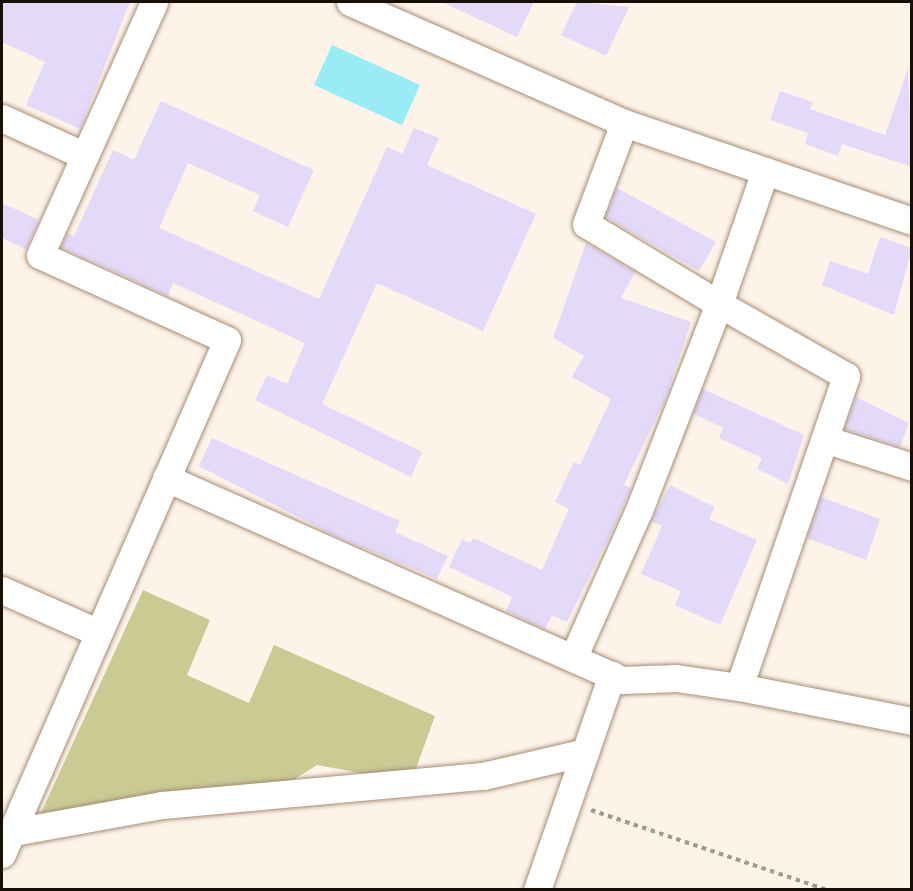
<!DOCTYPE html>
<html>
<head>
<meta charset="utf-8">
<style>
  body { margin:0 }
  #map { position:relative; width:913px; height:891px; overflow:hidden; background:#fef3e9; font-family:Overpass,sans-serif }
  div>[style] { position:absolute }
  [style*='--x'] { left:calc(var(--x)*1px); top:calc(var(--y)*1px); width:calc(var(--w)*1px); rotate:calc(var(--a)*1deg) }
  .green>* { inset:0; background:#c9cb93 }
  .water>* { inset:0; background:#97ecf6 }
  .building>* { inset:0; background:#e3d9f8 }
  .path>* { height:4px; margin-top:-2px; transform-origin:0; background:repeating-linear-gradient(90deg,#a2988e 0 4.5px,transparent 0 9px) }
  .roads { filter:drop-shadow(0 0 2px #a58d76) drop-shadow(0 0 2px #a58d76) }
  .minor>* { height:27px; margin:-13.5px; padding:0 13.5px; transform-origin:13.5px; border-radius:13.5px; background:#fff }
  span { translate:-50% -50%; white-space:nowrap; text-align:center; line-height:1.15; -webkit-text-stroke:6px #fff; paint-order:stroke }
  .frame { position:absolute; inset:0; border:3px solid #181007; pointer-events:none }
</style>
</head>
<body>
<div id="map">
  <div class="green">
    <i style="clip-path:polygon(143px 590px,210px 620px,187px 675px,249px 703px,274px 645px,435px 716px,415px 771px,372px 775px,317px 765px,284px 786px,41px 813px)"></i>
  </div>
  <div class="water">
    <i style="clip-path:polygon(332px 45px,420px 85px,402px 125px,314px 85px)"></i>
  </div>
  <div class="building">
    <i style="clip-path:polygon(2px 2px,130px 2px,80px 129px,26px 105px,45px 62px,2px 42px)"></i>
    <i style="clip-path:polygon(442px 2px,534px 2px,517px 37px)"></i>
    <i style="clip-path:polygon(577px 2px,629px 7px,606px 56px,561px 35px)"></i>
    <i style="clip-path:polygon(908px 68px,912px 167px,842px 144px,838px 156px,805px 144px,808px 133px,770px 120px,780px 91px,813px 102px,810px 109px,885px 135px)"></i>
    <i style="clip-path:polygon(161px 101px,314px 170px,288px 227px,253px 211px,260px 195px,188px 163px,159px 228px,319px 299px,387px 147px,402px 154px,414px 128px,439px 138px,427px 165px,536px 214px,483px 331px,377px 283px,322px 404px,422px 452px,411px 477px,255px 400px,267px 375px,287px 384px,305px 343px,173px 283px,168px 296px,61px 247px,67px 233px,74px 236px,113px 150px,134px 160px)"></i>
    <i style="clip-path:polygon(617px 188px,716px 242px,699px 271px,605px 217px)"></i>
    <i style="clip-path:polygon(2px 203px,39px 220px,26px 249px,2px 238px)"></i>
    <i style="clip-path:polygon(880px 237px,912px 248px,894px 315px,822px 285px,830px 261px,868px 274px)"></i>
    <i style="clip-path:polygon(586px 243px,635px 272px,621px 298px,691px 322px,665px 400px,624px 485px,631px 488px,613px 529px,567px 622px,552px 615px,545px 629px,506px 611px,512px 597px,449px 567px,462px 539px,470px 543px,473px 538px,542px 570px,569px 509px,555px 502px,574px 462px,580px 465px,611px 399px,572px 377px,584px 356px,553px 338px)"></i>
    <i style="clip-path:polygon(703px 389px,804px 435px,788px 484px,757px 469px,762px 458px,719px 438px,723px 428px,693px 413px)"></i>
    <i style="clip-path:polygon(856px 397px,909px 423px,900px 447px,844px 429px)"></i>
    <i style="clip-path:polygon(212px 438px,400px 521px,395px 532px,448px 556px,437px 579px,331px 534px,199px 466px)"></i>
    <i style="clip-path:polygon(670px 485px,715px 507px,709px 519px,757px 540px,720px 625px,675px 605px,681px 591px,641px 574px,662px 526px,651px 521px)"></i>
    <i style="clip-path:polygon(821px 497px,880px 519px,866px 560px,807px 538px)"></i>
  </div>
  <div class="path">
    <i style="--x:591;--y:810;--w:249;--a:18.7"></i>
  </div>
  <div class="roads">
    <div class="minor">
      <i style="--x:350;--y:2;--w:300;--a:23.8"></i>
      <i style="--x:624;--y:123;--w:304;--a:18.8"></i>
      <i style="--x:2;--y:118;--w:91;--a:24.6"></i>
      <i style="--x:827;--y:440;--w:89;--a:17.6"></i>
      <i style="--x:166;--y:478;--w:499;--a:23.9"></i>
      <i style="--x:622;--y:680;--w:54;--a:-2.1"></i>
      <i style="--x:676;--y:678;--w:64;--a:8.1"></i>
      <i style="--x:739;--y:687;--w:176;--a:11.1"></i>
      <i style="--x:2;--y:590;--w:104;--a:23.9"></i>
      <i style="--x:573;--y:658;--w:162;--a:-66"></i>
      <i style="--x:639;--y:510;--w:221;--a:-68.8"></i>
      <i style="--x:719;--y:304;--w:155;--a:-149"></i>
      <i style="--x:586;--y:224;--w:108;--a:-69.4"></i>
      <i style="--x:739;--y:687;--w:329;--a:-71"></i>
      <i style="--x:846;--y:376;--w:146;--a:-150.4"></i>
      <i style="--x:719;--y:304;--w:141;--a:-70.9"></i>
      <i style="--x:2;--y:834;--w:163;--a:-10.3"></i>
      <i style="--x:162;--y:805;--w:322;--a:-5.2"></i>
      <i style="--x:483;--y:776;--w:105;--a:-13.2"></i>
      <i style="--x:2;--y:854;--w:561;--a:-66.36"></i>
      <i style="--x:227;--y:340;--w:205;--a:-155.6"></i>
      <i style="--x:40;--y:255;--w:277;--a:-65.7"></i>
      <i style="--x:537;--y:890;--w:228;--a:-70.8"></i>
    </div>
  </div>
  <div class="frame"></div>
</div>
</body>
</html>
